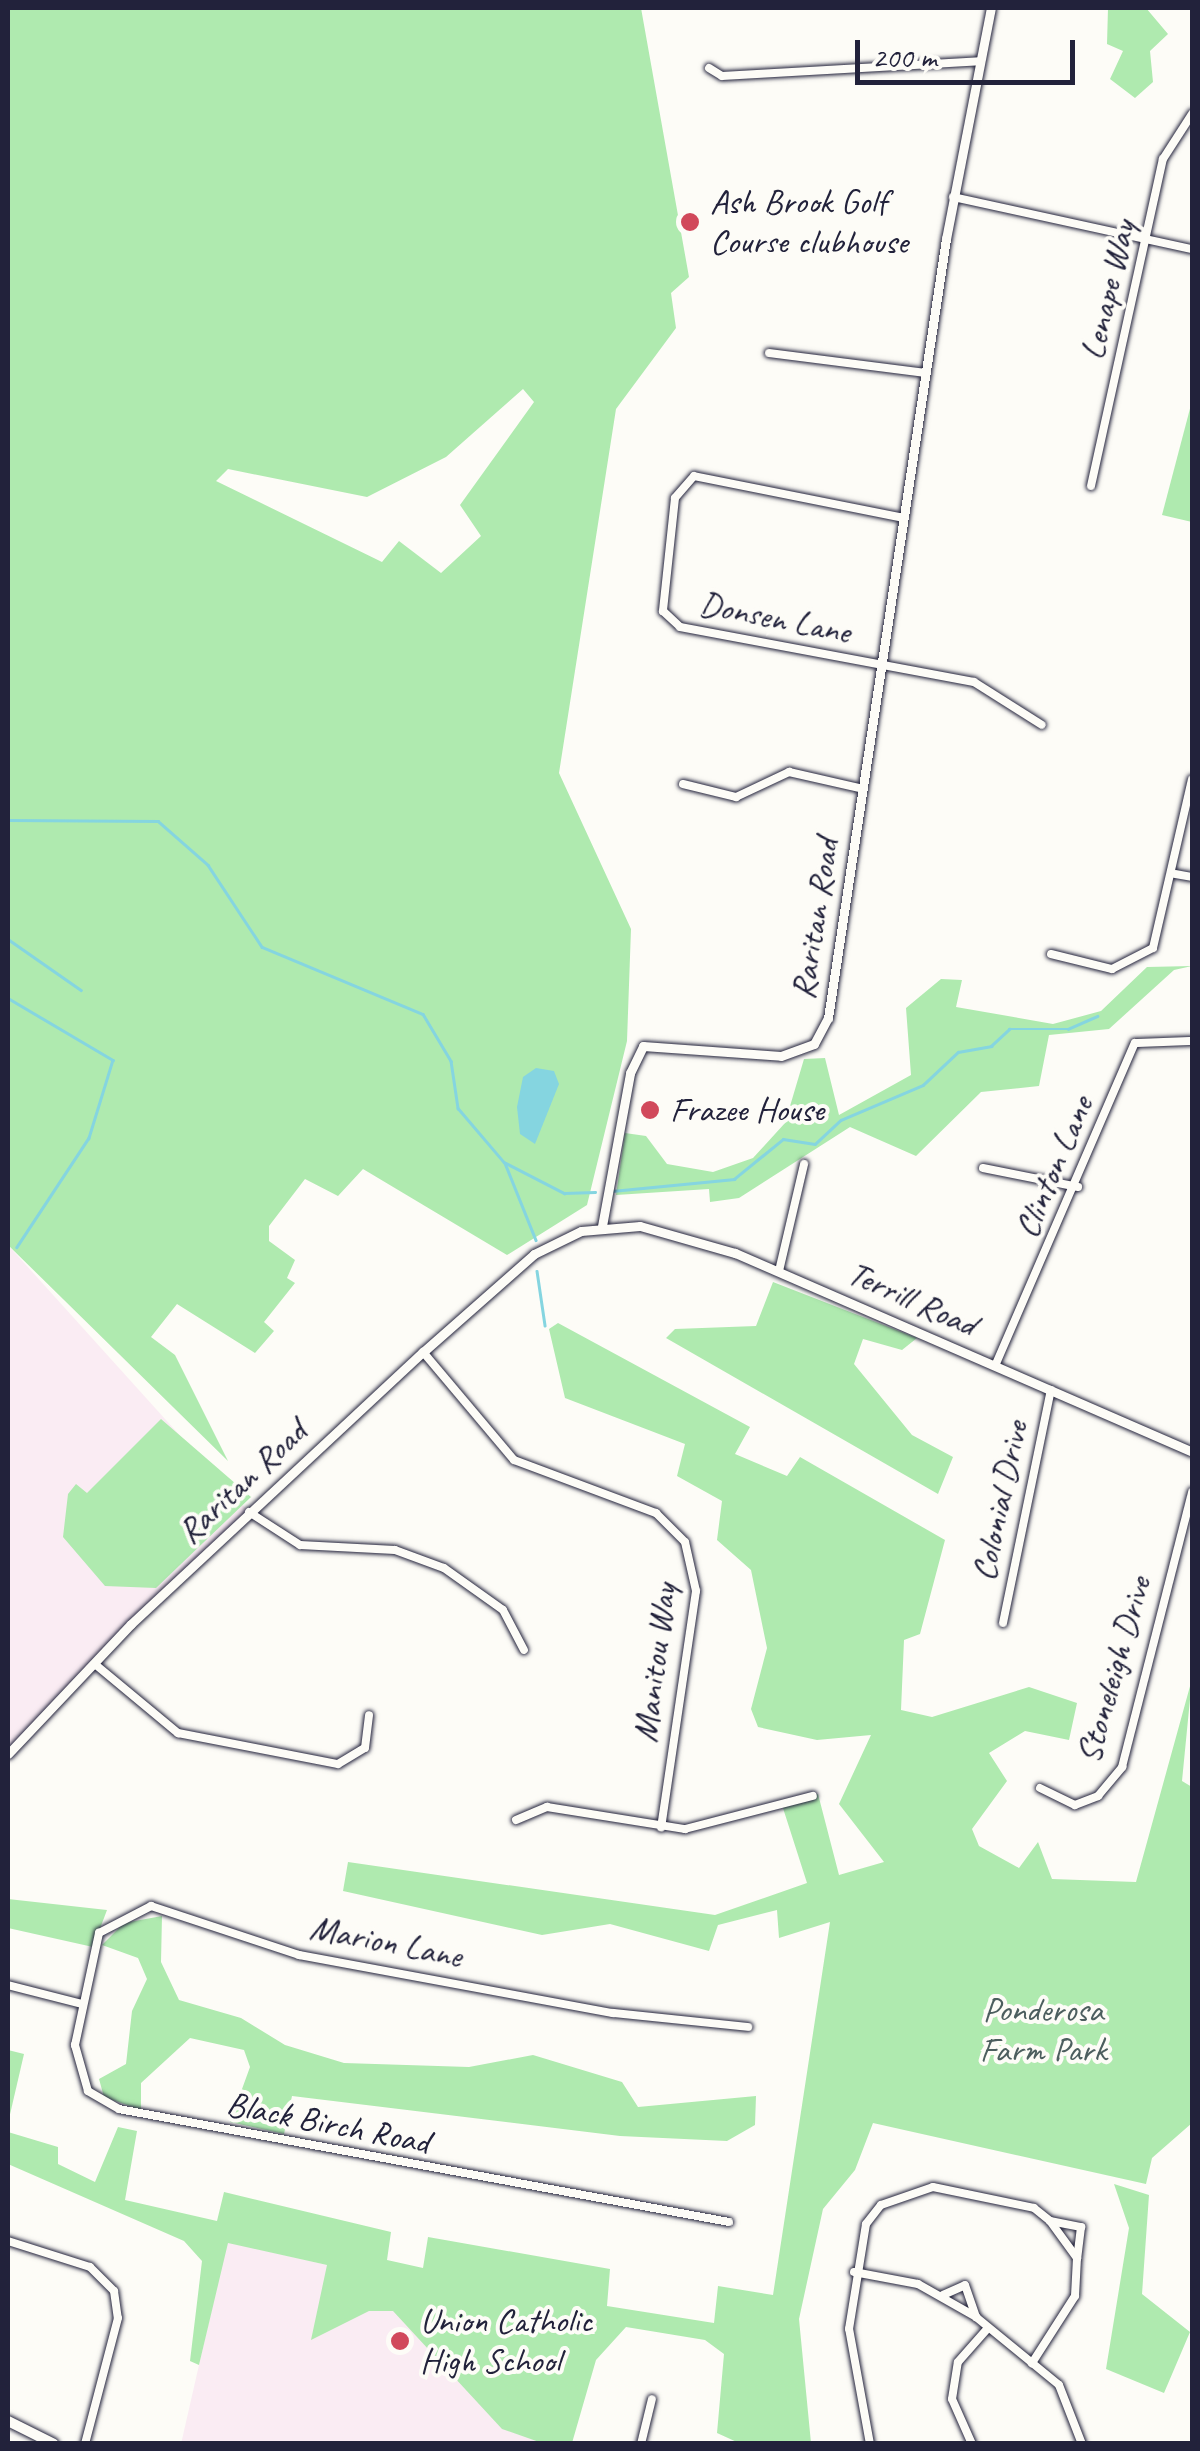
<!DOCTYPE html>
<html>
<head>
<meta charset="utf-8">
<style>
  body { margin:0 }
  #map { position:relative; width:1200px; height:2451px; overflow:hidden; background:#fdfcf7; font-family:Caveat,sans-serif }
  div>[style] { position:absolute }
  [style*='--x'] { left:calc(var(--x)*1px); top:calc(var(--y)*1px); width:calc(var(--w)*1px); rotate:calc(var(--a)*1deg) }
  .built>* { inset:0; background:#faecf3 }
  .green>* { inset:0; background:#afeaaf }
  .water>* { inset:0; background:#85d5e0 }
  .stream>* { height:2.5px; margin:-1.25px; padding:0 1.25px; transform-origin:1.25px; border-radius:1.25px; background:#85d5e0 }
  .roads { filter:drop-shadow(0 0 2px #22223b) drop-shadow(0 0 2px #22223b) }
  .minor>* { height:8px; margin:-4px; padding:0 4px; transform-origin:4px; border-radius:4px; background:#fdfcf7 }
  .tertiary>* { height:9px; margin:-4.5px; padding:0 4.5px; transform-origin:4.5px; border-radius:4.5px; background:#fdfcf7 }
  .secondary>* { height:10px; margin:-5px; padding:0 5px; transform-origin:5px; border-radius:5px; background:#fdfcf7 }
  .dots>* { width:28px; height:28px; translate:-50% -50%; box-sizing:border-box; border:5px solid #fdfcf7; border-radius:50% }
  span { translate:-50% -50%; white-space:nowrap; text-align:center; line-height:1.15; -webkit-text-stroke:8px #fdfcf7; paint-order:stroke }
  .poi-label { font-size:35px; color:#22223b }
  .left { translate:0 -50%; text-align:left }
  .street-label { font-size:35px; color:#22223b }
  .park-label { font-size:35px; color:#4c5e5e }
  .frame { position:absolute; inset:0; border:10px solid #22223b; pointer-events:none }
  .scale { position:absolute; left:855px; top:40px; width:220px; height:45px; box-sizing:border-box; border:5px solid #22223b; border-top:0; padding-left:12px; font-size:30px; line-height:35px; white-space:nowrap; color:#22223b; -webkit-text-stroke:8px #fdfcf7; paint-order:stroke }
</style>
</head>
<body>
<div id="map">
  <div class="built">
    <i style="clip-path:polygon(8px 1245px,249px 1512px,8px 1751px)"></i>
    <i style="clip-path:polygon(227px 2242px,327px 2265px,583px 2296px,572px 2443px,181px 2444px)"></i>
  </div>
  <div class="green">
    <i style="clip-path:polygon(evenodd,8px 8px,641px 8px,689px 277px,671px 293px,676px 328px,616px 409px,559px 773px,631px 929px,627px 1041px,587px 1205px,507px 1255px,363px 1169px,338px 1196px,305px 1179px,269px 1226px,269px 1241px,295px 1260px,287px 1278px,295px 1283px,264px 1322px,274px 1331px,255px 1353px,177px 1304px,151px 1337px,175px 1355px,228px 1461px,8px 1245px,8px 8px,523px 389px,534px 402px,460px 505px,481px 536px,441px 573px,399px 541px,382px 562px,216px 481px,228px 469px,367px 497px,446px 457px,523px 389px)"></i>
    <i style="clip-path:polygon(1108px 8px,1146px 8px,1168px 34px,1150px 51px,1153px 82px,1135px 98px,1110px 79px,1123px 51px,1107px 44px)"></i>
    <i style="clip-path:polygon(1192px 401px,1192px 522px,1162px 515px)"></i>
    <i style="clip-path:polygon(1192px 966px,1174px 970px,1109px 1029px,1049px 1035px,1039px 1086px,981px 1092px,916px 1156px,850px 1127px,739px 1198px,710px 1202px,709px 1189px,616px 1195px,625px 1133px,646px 1136px,667px 1164px,713px 1172px,753px 1158px,785px 1123px,804px 1059px,825px 1058px,839px 1115px,911px 1075px,906px 1008px,941px 979px,962px 980px,956px 1007px,1053px 1024px,1101px 1011px,1147px 967px)"></i>
    <i style="clip-path:polygon(773px 1282px,917px 1338px,902px 1350px,863px 1339px,854px 1364px,912px 1435px,953px 1457px,938px 1494px,666px 1338px,675px 1329px,756px 1326px)"></i>
    <i style="clip-path:polygon(558px 1323px,750px 1427px,735px 1454px,787px 1476px,800px 1457px,945px 1540px,920px 1634px,904px 1640px,901px 1710px,932px 1717px,1029px 1687px,1077px 1703px,1069px 1740px,1025px 1731px,989px 1753px,1007px 1781px,972px 1829px,979px 1846px,1019px 1868px,1038px 1842px,1052px 1879px,1136px 1882px,1192px 1679px,1182px 1781px,1192px 1787px,1192px 2123px,1152px 2158px,1146px 2184px,873px 2123px,855px 2170px,823px 2209px,799px 2319px,811px 2443px,739px 2443px,717px 2433px,724px 2354px,705px 2340px,626px 2327px,596px 2360px,572px 2443px,542px 2443px,502px 2429px,393px 2311px,369px 2311px,311px 2340px,327px 2265px,228px 2243px,199px 2365px,190px 2361px,202px 2261px,184px 2241px,8px 2164px,8px 2132px,58px 2147px,58px 2164px,95px 2182px,118px 2127px,137px 2131px,125px 2200px,217px 2221px,224px 2192px,391px 2232px,387px 2260px,423px 2268px,428px 2237px,610px 2269px,607px 2306px,714px 2323px,718px 2286px,773px 2295px,830px 1922px,779px 1938px,777px 1910px,718px 1925px,709px 1951px,610px 1924px,542px 1935px,343px 1891px,348px 1862px,715px 1915px,807px 1883px,782px 1805px,818px 1794px,839px 1875px,884px 1862px,839px 1804px,871px 1735px,817px 1740px,758px 1727px,751px 1709px,767px 1648px,751px 1570px,717px 1540px,722px 1501px,677px 1476px,685px 1444px,565px 1398px,549px 1329px)"></i>
    <i style="clip-path:polygon(161px 1419px,251px 1497px,156px 1588px,105px 1586px,63px 1537px,68px 1494px,76px 1484px,87px 1493px)"></i>
    <i style="clip-path:polygon(8px 1899px,107px 1910px,93px 1947px,8px 1928px)"></i>
    <i style="clip-path:polygon(162px 1916px,161px 1962px,179px 2000px,241px 2018px,285px 2045px,344px 2063px,469px 2067px,533px 2055px,622px 2082px,638px 2107px,756px 2096px,755px 2125px,727px 2141px,620px 2136px,292px 2096px,284px 2134px,230px 2122px,250px 2067px,244px 2050px,190px 2038px,141px 2083px,141px 2110px,104px 2097px,99px 2079px,126px 2064px,132px 2011px,147px 1979px,138px 1958px,102px 1945px,124px 1923px)"></i>
    <i style="clip-path:polygon(8px 2050px,24px 2054px,8px 2123px)"></i>
    <i style="clip-path:polygon(1114px 2184px,1149px 2195px,1142px 2294px,1190px 2332px,1164px 2393px,1106px 2369px,1129px 2228px)"></i>
  </div>
  <div class="water">
    <i style="clip-path:polygon(536px 1068px,554px 1071px,559px 1084px,535px 1144px,520px 1134px,517px 1107px,523px 1077px)"></i>
  </div>
  <div class="stream">
    <i style="--x:8;--y:820;--w:150;--a:0.4"></i>
    <i style="--x:158;--y:821;--w:67;--a:41.3"></i>
    <i style="--x:208;--y:865;--w:98;--a:56.6"></i>
    <i style="--x:262;--y:947;--w:174;--a:22.6"></i>
    <i style="--x:423;--y:1014;--w:55;--a:59.2"></i>
    <i style="--x:451;--y:1061;--w:48;--a:81.5"></i>
    <i style="--x:458;--y:1108;--w:71;--a:49.6"></i>
    <i style="--x:504;--y:1162;--w:68;--a:27.3"></i>
    <i style="--x:564;--y:1193;--w:31;--a:-2"></i>
    <i style="--x:8;--y:939;--w:89;--a:34.9"></i>
    <i style="--x:8;--y:998;--w:122;--a:30.6"></i>
    <i style="--x:113;--y:1060;--w:82;--a:107.1"></i>
    <i style="--x:89;--y:1138;--w:131;--a:123.4"></i>
    <i style="--x:505;--y:1163;--w:83;--a:68.1"></i>
    <i style="--x:612;--y:1191;--w:123;--a:-5.6"></i>
    <i style="--x:734;--y:1179;--w:63;--a:-39.2"></i>
    <i style="--x:783;--y:1139;--w:32;--a:9"></i>
    <i style="--x:815;--y:1144;--w:35;--a:-43"></i>
    <i style="--x:841;--y:1120;--w:89;--a:-23.1"></i>
    <i style="--x:923;--y:1085;--w:48;--a:-43.3"></i>
    <i style="--x:958;--y:1052;--w:34;--a:-10"></i>
    <i style="--x:991;--y:1046;--w:25;--a:-43"></i>
    <i style="--x:1009;--y:1029;--w:59;--a:0"></i>
    <i style="--x:1068;--y:1029;--w:32;--a:-24"></i>
    <i style="--x:537;--y:1271;--w:55;--a:81.6"></i>
  </div>
  <div class="roads">
    <div class="minor">
      <i style="--x:709;--y:68;--w:15;--a:32"></i>
      <i style="--x:722;--y:76;--w:258;--a:-3.3"></i>
      <i style="--x:953;--y:197;--w:245;--a:12.3"></i>
      <i style="--x:769;--y:353;--w:158;--a:7.3"></i>
      <i style="--x:1091;--y:486;--w:335;--a:-77.6"></i>
      <i style="--x:1163;--y:159;--w:54;--a:-57.2"></i>
      <i style="--x:904;--y:518;--w:214;--a:-168.7"></i>
      <i style="--x:694;--y:476;--w:29;--a:131"></i>
      <i style="--x:675;--y:498;--w:114;--a:96.1"></i>
      <i style="--x:663;--y:611;--w:23;--a:43"></i>
      <i style="--x:680;--y:627;--w:299;--a:10.6"></i>
      <i style="--x:974;--y:682;--w:80;--a:32.3"></i>
      <i style="--x:683;--y:784;--w:55;--a:13.8"></i>
      <i style="--x:736;--y:797;--w:59;--a:-25.3"></i>
      <i style="--x:789;--y:772;--w:76;--a:12.9"></i>
      <i style="--x:1175;--y:874;--w:17;--a:10"></i>
      <i style="--x:1051;--y:954;--w:63;--a:13.8"></i>
      <i style="--x:1112;--y:969;--w:46;--a:-27.1"></i>
      <i style="--x:1153;--y:948;--w:173;--a:-77"></i>
      <i style="--x:983;--y:1168;--w:97;--a:11.3"></i>
      <i style="--x:779;--y:1271;--w:110;--a:-76.8"></i>
      <i style="--x:423;--y:1352;--w:141;--a:49.9"></i>
      <i style="--x:514;--y:1460;--w:152;--a:20.5"></i>
      <i style="--x:656;--y:1513;--w:41;--a:45"></i>
      <i style="--x:685;--y:1542;--w:50;--a:77.3"></i>
      <i style="--x:696;--y:1591;--w:239;--a:98.4"></i>
      <i style="--x:995;--y:1366;--w:352;--a:-66.6"></i>
      <i style="--x:1135;--y:1043;--w:57;--a:-2"></i>
      <i style="--x:249;--y:1512;--w:61;--a:32.9"></i>
      <i style="--x:300;--y:1545;--w:95;--a:3"></i>
      <i style="--x:395;--y:1550;--w:52;--a:20.2"></i>
      <i style="--x:444;--y:1568;--w:72;--a:35.4"></i>
      <i style="--x:503;--y:1610;--w:45;--a:62.3"></i>
      <i style="--x:1003;--y:1623;--w:238;--a:-78.4"></i>
      <i style="--x:96;--y:1665;--w:107;--a:39.7"></i>
      <i style="--x:178;--y:1733;--w:163;--a:11"></i>
      <i style="--x:338;--y:1764;--w:31;--a:-31"></i>
      <i style="--x:365;--y:1748;--w:33;--a:-83"></i>
      <i style="--x:1040;--y:1788;--w:39;--a:26"></i>
      <i style="--x:1075;--y:1805;--w:25;--a:-21"></i>
      <i style="--x:1098;--y:1796;--w:38;--a:-50"></i>
      <i style="--x:1122;--y:1767;--w:284;--a:-75.7"></i>
      <i style="--x:516;--y:1820;--w:34;--a:-23"></i>
      <i style="--x:547;--y:1807;--w:140;--a:9.1"></i>
      <i style="--x:685;--y:1829;--w:132;--a:-14.5"></i>
      <i style="--x:8;--y:1985;--w:76;--a:14.4"></i>
      <i style="--x:1050;--y:2221;--w:32;--a:11"></i>
      <i style="--x:1081;--y:2227;--w:31;--a:97"></i>
      <i style="--x:729;--y:2222;--w:620;--a:-169.51"></i>
      <i style="--x:119;--y:2109;--w:36;--a:-150"></i>
      <i style="--x:88;--y:2091;--w:48;--a:-105.8"></i>
      <i style="--x:75;--y:2045;--w:115;--a:-77.9"></i>
      <i style="--x:99;--y:1933;--w:59;--a:-27.4"></i>
      <i style="--x:151;--y:1906;--w:156;--a:18.3"></i>
      <i style="--x:299;--y:1955;--w:319;--a:10.5"></i>
      <i style="--x:613;--y:2013;--w:136;--a:5.9"></i>
      <i style="--x:8;--y:2241;--w:86;--a:17.6"></i>
      <i style="--x:90;--y:2267;--w:34;--a:45"></i>
      <i style="--x:114;--y:2291;--w:27;--a:82"></i>
      <i style="--x:118;--y:2318;--w:130;--a:104.7"></i>
      <i style="--x:854;--y:2272;--w:65;--a:10.6"></i>
      <i style="--x:918;--y:2284;--w:67;--a:29.6"></i>
      <i style="--x:976;--y:2317;--w:107;--a:39.3"></i>
      <i style="--x:1059;--y:2385;--w:63;--a:68.7"></i>
      <i style="--x:943;--y:2295;--w:24;--a:-24"></i>
      <i style="--x:965;--y:2285;--w:34;--a:71"></i>
      <i style="--x:641;--y:2444;--w:46;--a:-76.3"></i>
      <i style="--x:870;--y:2444;--w:117;--a:-100.3"></i>
      <i style="--x:849;--y:2329;--w:106;--a:-80.8"></i>
      <i style="--x:866;--y:2224;--w:24;--a:-52"></i>
      <i style="--x:881;--y:2205;--w:55;--a:-19.1"></i>
      <i style="--x:933;--y:2187;--w:103;--a:11.7"></i>
      <i style="--x:1034;--y:2208;--w:21;--a:39"></i>
      <i style="--x:1050;--y:2221;--w:46;--a:53.9"></i>
      <i style="--x:1077;--y:2258;--w:38;--a:93"></i>
      <i style="--x:1075;--y:2296;--w:80;--a:122.7"></i>
      <i style="--x:972;--y:2444;--w:49;--a:-114"></i>
      <i style="--x:952;--y:2399;--w:37;--a:-81"></i>
      <i style="--x:958;--y:2362;--w:45;--a:-48.6"></i>
    </div>
    <div class="tertiary">
      <i style="--x:602;--y:1226;--w:156;--a:-79.6"></i>
      <i style="--x:630;--y:1073;--w:30;--a:-64"></i>
      <i style="--x:643;--y:1046;--w:138;--a:4.1"></i>
      <i style="--x:781;--y:1056;--w:35;--a:-20"></i>
      <i style="--x:814;--y:1044;--w:30;--a:-62"></i>
      <i style="--x:828;--y:1018;--w:788;--a:-81.39"></i>
      <i style="--x:946;--y:239;--w:235;--a:-79"></i>
      <i style="--x:8;--y:1754;--w:179;--a:-46.6"></i>
      <i style="--x:131;--y:1624;--w:399;--a:-43"></i>
      <i style="--x:423;--y:1352;--w:148;--a:-41.4"></i>
      <i style="--x:534;--y:1254;--w:52;--a:-26.1"></i>
      <i style="--x:581;--y:1231;--w:59;--a:-4.8"></i>
      <i style="--x:640;--y:1226;--w:99;--a:15.9"></i>
      <i style="--x:735;--y:1253;--w:498;--a:23.5"></i>
    </div>
    <div class="secondary">
      <i style="--x:8;--y:2421;--w:51;--a:26.6"></i>
    </div>
  </div>
  <div class="dots">
    <i style="left:690px;top:222px;background:#d1495b"></i>
    <i style="left:650px;top:1110px;background:#d1495b"></i>
    <i style="left:400px;top:2341px;background:#d1495b"></i>
  </div>
  <div class="poi-label">
    <span class="left" style="left:710px;top:222px">Ash Brook Golf<br>Course clubhouse</span>
    <span class="left" style="left:670px;top:1110px">Frazee House</span>
    <span class="left" style="left:420px;top:2341px">Union Catholic<br>High School</span>
  </div>
  <div class="street-label">
    <span style="left:1108px;top:290px;rotate:-77deg">Lenape Way</span>
    <span style="left:775px;top:618px;rotate:11deg">Donsen Lane</span>
    <span style="left:815px;top:919px;rotate:-81deg">Raritan Road</span>
    <span style="left:1054px;top:1167px;rotate:-67deg">Clinton Lane</span>
    <span style="left:912px;top:1299px;rotate:24deg">Terrill Road</span>
    <span style="left:242px;top:1482px;rotate:-43deg">Raritan Road</span>
    <span style="left:1000px;top:1501px;rotate:-78deg">Colonial Drive</span>
    <span style="left:655px;top:1663px;rotate:-83deg">Manitou Way</span>
    <span style="left:1114px;top:1670px;rotate:-74deg">Stoneleigh Drive</span>
    <span style="left:386px;top:1942px;rotate:11deg">Marion Lane</span>
    <span style="left:328px;top:2123px;rotate:11deg">Black Birch Road</span>
  </div>
  <div class="park-label">
    <span style="left:1043px;top:2030px">Ponderosa<br>Farm Park</span>
  </div>
  <div class="frame"></div>
  <div class="scale">200 m</div>
</div>
</body>
</html>
